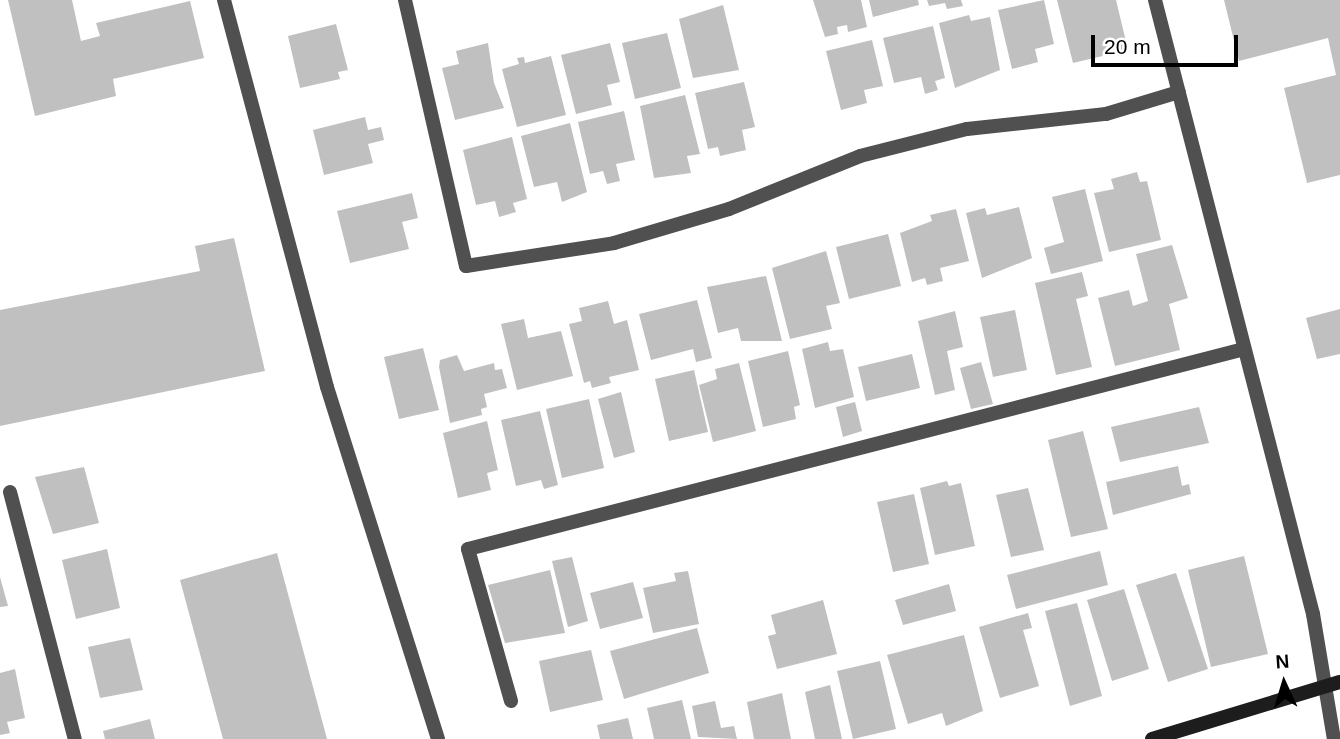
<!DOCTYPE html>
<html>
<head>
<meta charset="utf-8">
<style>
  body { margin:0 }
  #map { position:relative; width:1340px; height:739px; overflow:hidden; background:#fff; font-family:Helvetica,sans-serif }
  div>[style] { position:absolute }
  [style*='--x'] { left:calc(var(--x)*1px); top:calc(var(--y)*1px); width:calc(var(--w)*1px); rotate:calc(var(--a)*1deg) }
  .building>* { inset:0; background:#c0c0c0 }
  .street>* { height:14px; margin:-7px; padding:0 7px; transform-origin:7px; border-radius:7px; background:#505050 }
  .secondary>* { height:14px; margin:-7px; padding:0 7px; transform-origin:7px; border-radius:7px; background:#1d1d1d }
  span { translate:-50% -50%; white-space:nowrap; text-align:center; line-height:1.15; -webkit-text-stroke:6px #fff; paint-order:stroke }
  .north { position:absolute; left:1249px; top:648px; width:70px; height:70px; -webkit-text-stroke:5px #fff; paint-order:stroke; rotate:356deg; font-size:19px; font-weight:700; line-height:28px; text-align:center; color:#000 }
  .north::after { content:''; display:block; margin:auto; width:24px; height:32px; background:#000; clip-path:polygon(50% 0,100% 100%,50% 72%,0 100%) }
  .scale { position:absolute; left:1091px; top:35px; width:147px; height:32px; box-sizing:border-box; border:4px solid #000; border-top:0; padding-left:9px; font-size:21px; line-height:24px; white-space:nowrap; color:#000; -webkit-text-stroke:5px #fff; paint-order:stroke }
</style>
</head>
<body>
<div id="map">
  <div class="building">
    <i style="clip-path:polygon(8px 0,72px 0,81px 41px,100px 36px,96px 23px,190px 1px,204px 58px,113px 79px,116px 96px,35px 116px)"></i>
    <i style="clip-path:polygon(813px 0,861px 0,867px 27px,848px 32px,847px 25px,837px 27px,838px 34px,825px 37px)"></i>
    <i style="clip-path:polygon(869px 0,918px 0,919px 5px,873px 17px)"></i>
    <i style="clip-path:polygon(927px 0,961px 0,963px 6px,947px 9px,945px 3px,929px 6px)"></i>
    <i style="clip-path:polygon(1044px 0,1054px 44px,1035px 49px,1038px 62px,1012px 69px,998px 10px)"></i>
    <i style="clip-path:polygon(1057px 0,1116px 0,1128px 50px,1073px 63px)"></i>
    <i style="clip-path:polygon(1224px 0,1340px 0,1340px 175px,1307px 183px,1284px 88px,1336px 75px,1328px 38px,1239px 61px)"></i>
    <i style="clip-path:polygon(723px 5px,739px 70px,693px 78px,679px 19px)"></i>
    <i style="clip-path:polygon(969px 15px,971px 21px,990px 17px,1000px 70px,955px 88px,939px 23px)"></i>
    <i style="clip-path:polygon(336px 24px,348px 70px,338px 72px,340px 79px,300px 88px,288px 36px)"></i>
    <i style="clip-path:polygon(933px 26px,945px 78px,935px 81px,938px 90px,925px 94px,921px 77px,894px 83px,883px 38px)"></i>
    <i style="clip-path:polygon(667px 33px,681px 88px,635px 99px,622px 43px)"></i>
    <i style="clip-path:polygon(872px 40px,883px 86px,864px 90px,867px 103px,841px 110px,826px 51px)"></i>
    <i style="clip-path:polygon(488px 43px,494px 83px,504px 108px,455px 120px,442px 68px,459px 64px,456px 51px)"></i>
    <i style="clip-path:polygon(610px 43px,620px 82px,607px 85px,612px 105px,576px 114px,561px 55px)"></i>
    <i style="clip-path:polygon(551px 56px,566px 115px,517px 127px,502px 69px,519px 64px,517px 58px,524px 57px,525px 63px)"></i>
    <i style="clip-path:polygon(744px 82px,755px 127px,742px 130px,746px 150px,720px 156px,718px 147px,708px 149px,695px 93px)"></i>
    <i style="clip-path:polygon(685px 95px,700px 154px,687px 156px,691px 173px,654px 178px,640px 106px)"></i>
    <i style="clip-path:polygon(624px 111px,635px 160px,616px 164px,620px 181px,607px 184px,603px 171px,590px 174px,578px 122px)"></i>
    <i style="clip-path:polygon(365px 117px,368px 130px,381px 127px,384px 140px,368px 144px,373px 163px,324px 175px,313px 130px)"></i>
    <i style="clip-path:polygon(570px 123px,587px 192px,562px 202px,557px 182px,534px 187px,521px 136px)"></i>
    <i style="clip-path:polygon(512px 137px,527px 199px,513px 203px,516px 212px,499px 217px,495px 201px,476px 205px,463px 150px)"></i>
    <i style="clip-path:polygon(1137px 172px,1140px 182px,1147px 181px,1161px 240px,1109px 252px,1094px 193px,1114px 189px,1111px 179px)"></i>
    <i style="clip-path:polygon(1085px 189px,1103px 261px,1051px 274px,1044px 248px,1064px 242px,1052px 197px)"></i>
    <i style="clip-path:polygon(412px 193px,418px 218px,402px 222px,409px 249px,350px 263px,337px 211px)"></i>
    <i style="clip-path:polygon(1019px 207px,1032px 258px,982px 278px,966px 213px,985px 208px,987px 215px)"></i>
    <i style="clip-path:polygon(956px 209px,969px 261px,940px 268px,943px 281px,927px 285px,925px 278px,912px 282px,900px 233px,932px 221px,930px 215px)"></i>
    <i style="clip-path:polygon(888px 234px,901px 286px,849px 299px,836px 247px)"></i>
    <i style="clip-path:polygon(234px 238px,265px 371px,0 426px,0 310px,200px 271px,195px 246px)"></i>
    <i style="clip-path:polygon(1172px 245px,1188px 298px,1169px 304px,1180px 350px,1115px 366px,1098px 298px,1129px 290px,1133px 306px,1148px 301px,1136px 254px)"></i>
    <i style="clip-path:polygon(826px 251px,840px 303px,826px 306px,832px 329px,790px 339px,772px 268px)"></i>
    <i style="clip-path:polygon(1082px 272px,1088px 296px,1076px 299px,1092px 367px,1056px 375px,1035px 283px)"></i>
    <i style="clip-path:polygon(766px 276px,782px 341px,741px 341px,738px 328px,718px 333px,707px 287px)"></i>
    <i style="clip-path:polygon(697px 300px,712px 358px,696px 362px,693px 349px,651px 360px,639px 314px)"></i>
    <i style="clip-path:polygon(608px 301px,614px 324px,627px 320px,639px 370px,609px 377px,611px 383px,592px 388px,590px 381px,584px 383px,569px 324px,582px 321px,579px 308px)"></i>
    <i style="clip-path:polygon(1340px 309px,1340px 354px,1317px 359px,1306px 318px)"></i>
    <i style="clip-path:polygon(1015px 310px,1027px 370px,993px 377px,980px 317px)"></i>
    <i style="clip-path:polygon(955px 311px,963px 347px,947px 351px,955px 390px,935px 395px,918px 321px)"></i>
    <i style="clip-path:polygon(524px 319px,528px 338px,561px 331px,573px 376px,517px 390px,501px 324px)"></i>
    <i style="clip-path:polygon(828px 342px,830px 351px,843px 349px,854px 397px,815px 408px,802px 349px)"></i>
    <i style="clip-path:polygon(423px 348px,439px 410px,399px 419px,384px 357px)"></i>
    <i style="clip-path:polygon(788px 351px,800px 405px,794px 407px,796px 419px,763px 427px,748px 361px)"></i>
    <i style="clip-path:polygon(912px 354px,920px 388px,866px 401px,858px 367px)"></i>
    <i style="clip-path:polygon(457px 355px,464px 371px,494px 363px,495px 370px,502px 369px,507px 388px,484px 394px,487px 407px,481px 409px,482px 415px,450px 423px,439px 367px,440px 360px)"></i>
    <i style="clip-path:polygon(981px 362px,993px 404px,971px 409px,960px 368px)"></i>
    <i style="clip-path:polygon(739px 363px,756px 431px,713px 442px,699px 385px,717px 379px,715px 369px)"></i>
    <i style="clip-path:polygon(694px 370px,708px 432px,669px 441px,655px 379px)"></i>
    <i style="clip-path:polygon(621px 392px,635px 452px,614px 458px,598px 399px)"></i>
    <i style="clip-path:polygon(589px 399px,604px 468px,562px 478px,546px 409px)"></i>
    <i style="clip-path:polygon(855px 402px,862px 431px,843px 437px,836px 407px)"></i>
    <i style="clip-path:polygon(1199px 407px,1209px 443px,1120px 462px,1111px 427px)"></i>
    <i style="clip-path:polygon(540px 411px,558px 485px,544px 489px,541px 480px,516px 486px,501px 420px)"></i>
    <i style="clip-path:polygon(487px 421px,498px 470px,487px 473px,491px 490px,458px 498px,443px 433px)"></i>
    <i style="clip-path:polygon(1083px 431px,1108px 529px,1071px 537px,1048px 440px)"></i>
    <i style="clip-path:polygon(1178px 466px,1182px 486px,1189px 484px,1191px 494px,1113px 515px,1106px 482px)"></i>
    <i style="clip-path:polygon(84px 467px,99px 523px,53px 534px,35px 477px)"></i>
    <i style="clip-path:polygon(947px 481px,949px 486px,961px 483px,975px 546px,935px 555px,920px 488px)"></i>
    <i style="clip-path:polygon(1028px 488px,1044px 550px,1011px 557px,996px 495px)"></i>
    <i style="clip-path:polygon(914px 494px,929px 564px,893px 572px,877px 502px)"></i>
    <i style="clip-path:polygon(107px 549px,120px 608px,76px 619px,62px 560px)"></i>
    <i style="clip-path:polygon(1100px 551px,1108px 585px,1016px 609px,1007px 575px)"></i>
    <i style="clip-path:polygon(277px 553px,327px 739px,223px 739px,180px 580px)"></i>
    <i style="clip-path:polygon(1244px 556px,1268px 654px,1211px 667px,1188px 570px)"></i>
    <i style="clip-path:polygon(572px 557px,588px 621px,568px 627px,552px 561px)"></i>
    <i style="clip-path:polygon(550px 570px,565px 633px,505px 643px,488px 585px)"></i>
    <i style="clip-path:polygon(688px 571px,699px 624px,653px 633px,643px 588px,676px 581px,674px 573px)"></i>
    <i style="clip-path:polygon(1176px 573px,1208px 669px,1168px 682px,1136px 585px)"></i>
    <i style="clip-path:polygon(0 577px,8px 606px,0 607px)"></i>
    <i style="clip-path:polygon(633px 582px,643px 618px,600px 629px,590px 593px)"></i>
    <i style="clip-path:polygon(949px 584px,956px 611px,903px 625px,895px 600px)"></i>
    <i style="clip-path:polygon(1124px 589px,1149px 669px,1112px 681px,1087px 600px)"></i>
    <i style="clip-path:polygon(823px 600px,837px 654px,777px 669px,768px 636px,776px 634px,771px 615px)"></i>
    <i style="clip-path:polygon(1077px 603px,1102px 696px,1070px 706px,1045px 611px)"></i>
    <i style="clip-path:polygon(1028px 613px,1032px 628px,1023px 630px,1039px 686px,1000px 698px,979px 627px)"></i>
    <i style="clip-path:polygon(697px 628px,709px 673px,624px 699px,610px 651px)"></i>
    <i style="clip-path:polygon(964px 635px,983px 711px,946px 726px,942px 713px,908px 724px,887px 655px)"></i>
    <i style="clip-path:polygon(130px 638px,143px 690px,100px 698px,88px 647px)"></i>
    <i style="clip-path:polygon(591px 650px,603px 700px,550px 712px,539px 661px)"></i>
    <i style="clip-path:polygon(880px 661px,896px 729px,853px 739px,837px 671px)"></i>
    <i style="clip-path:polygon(15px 669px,25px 718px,7px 722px,10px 733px,0 735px,0 673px)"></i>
    <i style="clip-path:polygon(830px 685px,842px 739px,815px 739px,805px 692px)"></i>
    <i style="clip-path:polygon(782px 693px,791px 739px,754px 739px,747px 702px)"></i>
    <i style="clip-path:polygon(682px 700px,691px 739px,654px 739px,647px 708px)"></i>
    <i style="clip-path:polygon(715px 701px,721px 728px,734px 726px,737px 739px,698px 737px,692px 706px)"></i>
    <i style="clip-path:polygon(628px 718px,633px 739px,600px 739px,597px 725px)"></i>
    <i style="clip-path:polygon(150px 719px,155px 739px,105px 739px,103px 731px)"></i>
  </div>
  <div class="street">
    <i style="--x:224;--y:0;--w:400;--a:75.1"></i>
    <i style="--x:327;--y:387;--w:369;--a:72.5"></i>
    <i style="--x:405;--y:0;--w:273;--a:77.1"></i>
    <i style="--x:466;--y:266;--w:150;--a:-8.8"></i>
    <i style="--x:614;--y:243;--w:120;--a:-16.5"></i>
    <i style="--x:729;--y:209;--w:141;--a:-22"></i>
    <i style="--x:860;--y:156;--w:110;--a:-14.2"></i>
    <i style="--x:967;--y:129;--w:140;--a:-6.2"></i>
    <i style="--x:1106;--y:114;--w:76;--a:-16.8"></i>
    <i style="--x:1155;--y:0;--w:634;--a:75.57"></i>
    <i style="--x:1313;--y:614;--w:127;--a:80.5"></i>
    <i style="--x:10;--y:492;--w:255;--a:75.3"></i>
    <i style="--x:511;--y:701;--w:158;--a:-105.8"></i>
    <i style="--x:468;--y:549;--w:801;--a:-14.45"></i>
  </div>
  <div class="secondary">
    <i style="--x:1152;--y:739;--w:196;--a:-16.9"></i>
  </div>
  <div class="north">N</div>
  <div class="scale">20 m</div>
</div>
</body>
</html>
